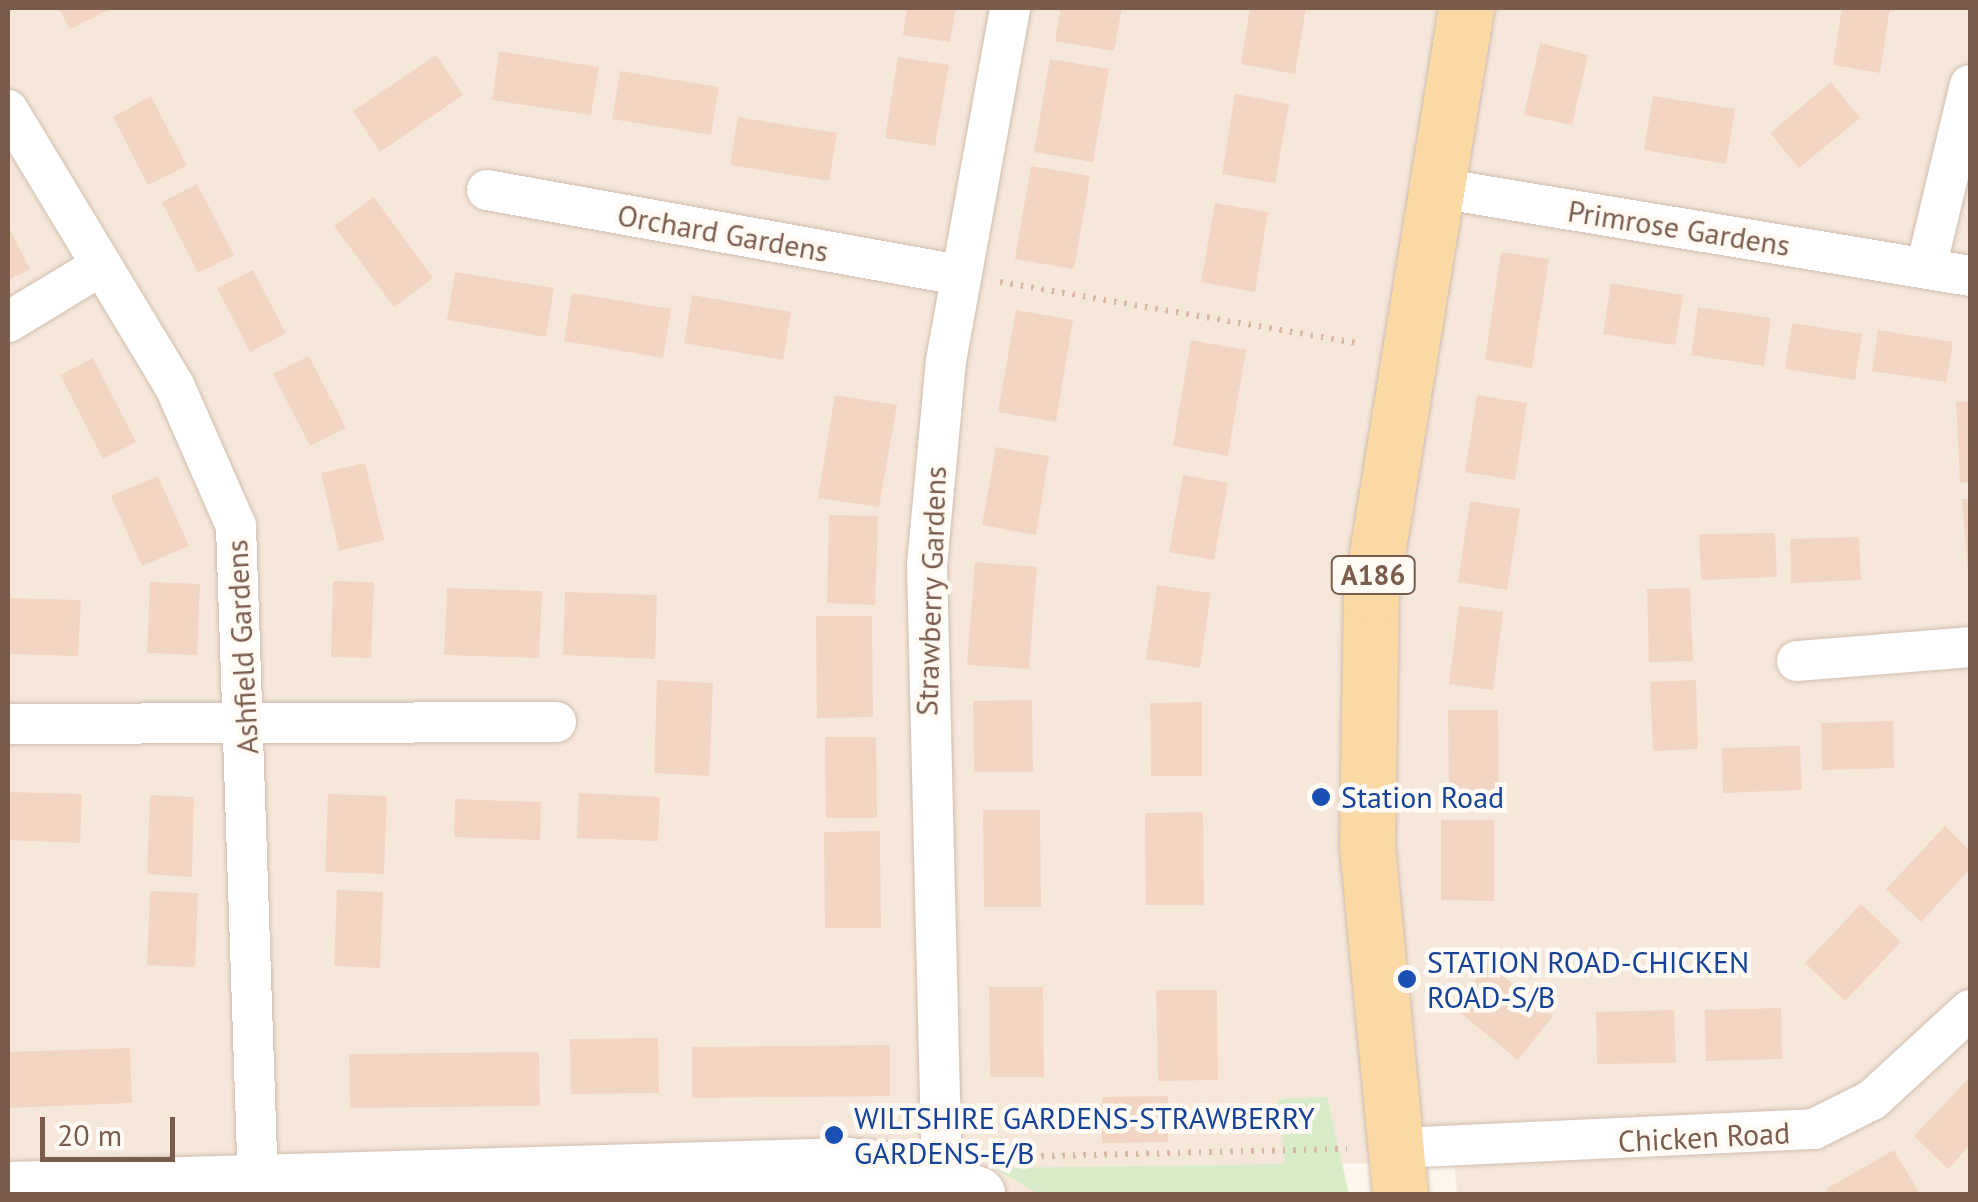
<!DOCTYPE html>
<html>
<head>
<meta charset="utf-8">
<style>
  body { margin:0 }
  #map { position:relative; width:1978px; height:1202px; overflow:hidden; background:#fdf6ec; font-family:"PT Sans",sans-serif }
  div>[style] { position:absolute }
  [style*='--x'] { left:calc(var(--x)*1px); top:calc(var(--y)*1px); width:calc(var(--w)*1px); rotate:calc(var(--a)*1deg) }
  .residential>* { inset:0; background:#f5e8da }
  .green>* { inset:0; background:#d8ecc9 }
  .building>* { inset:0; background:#f3d5c3 }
  .path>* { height:6px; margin-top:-3px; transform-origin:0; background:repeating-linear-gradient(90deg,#d9b8a5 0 2.5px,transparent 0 10.5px) }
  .roads { filter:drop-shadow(0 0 2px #d1beb0) drop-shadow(0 0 2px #d1beb0) }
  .street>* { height:40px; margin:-20px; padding:0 20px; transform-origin:20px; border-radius:20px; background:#fff }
  .secondary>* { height:55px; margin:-27.5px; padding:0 27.5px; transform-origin:27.5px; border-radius:27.5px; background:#fff }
  .primary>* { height:55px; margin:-27.5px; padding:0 27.5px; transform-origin:27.5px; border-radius:27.5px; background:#fbd9a5 }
  .dots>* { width:28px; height:28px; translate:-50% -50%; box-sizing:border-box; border:5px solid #fffaf3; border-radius:50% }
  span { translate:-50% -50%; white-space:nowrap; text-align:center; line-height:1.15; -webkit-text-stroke:9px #fffaf3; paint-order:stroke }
  .shield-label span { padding:2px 8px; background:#fffaf3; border:2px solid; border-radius:8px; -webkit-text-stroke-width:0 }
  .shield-label { font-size:28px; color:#7a5c4d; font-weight:700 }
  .street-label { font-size:30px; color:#7a5c4d }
  .transit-label { font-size:30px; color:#164399 }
  .left { translate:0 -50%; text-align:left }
  .frame { position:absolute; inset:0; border:10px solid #7a5c4d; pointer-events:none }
  .scale { position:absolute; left:40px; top:1117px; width:135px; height:45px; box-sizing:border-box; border:5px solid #7a5c4d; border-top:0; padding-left:12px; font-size:30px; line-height:35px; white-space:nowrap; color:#7a5c4d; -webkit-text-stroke:8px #fffaf3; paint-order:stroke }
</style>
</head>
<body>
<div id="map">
  <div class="residential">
    <i style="clip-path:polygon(8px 8px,1970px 8px,1970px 1194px,1457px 1194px,1454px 1162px,1060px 1168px,1046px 1194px,8px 1194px)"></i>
  </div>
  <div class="green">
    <i style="clip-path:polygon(1327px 1097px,1349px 1194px,1039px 1194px,994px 1168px,1285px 1164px,1278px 1099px)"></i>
  </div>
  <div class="building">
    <i style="clip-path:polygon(59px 8px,112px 8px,70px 29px)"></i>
    <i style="clip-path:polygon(907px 8px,956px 8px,950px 42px,903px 35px)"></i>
    <i style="clip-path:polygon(1061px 8px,1122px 8px,1114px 51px,1055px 41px)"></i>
    <i style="clip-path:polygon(1250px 8px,1306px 8px,1295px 74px,1241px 64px)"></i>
    <i style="clip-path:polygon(1842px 8px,1890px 8px,1880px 73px,1833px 65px)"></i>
    <i style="clip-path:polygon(1540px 43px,1588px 55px,1572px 125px,1524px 115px)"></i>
    <i style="clip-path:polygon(499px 51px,599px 67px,591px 115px,492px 100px)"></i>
    <i style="clip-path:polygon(436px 55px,463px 95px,380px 152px,353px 111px)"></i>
    <i style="clip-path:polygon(898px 57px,949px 65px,935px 146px,885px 138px)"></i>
    <i style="clip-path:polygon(1050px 59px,1109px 69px,1093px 162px,1034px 152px)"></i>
    <i style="clip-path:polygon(620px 71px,719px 87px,711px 135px,612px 119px)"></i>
    <i style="clip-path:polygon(1831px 82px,1860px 118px,1799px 168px,1770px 133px)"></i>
    <i style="clip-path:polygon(1235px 94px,1289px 104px,1275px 183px,1222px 174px)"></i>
    <i style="clip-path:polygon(151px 96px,187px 166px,148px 185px,113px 117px)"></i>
    <i style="clip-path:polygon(1653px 96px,1735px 109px,1726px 164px,1644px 150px)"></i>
    <i style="clip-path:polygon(738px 117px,837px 133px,829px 181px,730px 165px)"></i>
    <i style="clip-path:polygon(1031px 166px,1090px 176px,1074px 269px,1015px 259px)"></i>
    <i style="clip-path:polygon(197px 184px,234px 255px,198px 273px,162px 202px)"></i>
    <i style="clip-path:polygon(374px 197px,433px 278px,394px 307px,334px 226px)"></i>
    <i style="clip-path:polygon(1215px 203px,1268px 212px,1255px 292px,1201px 282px)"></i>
    <i style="clip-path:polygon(8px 225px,30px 269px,8px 280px)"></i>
    <i style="clip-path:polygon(1501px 252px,1549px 259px,1532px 368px,1485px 360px)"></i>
    <i style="clip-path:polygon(253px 270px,286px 333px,250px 352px,217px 288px)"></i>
    <i style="clip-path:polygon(455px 272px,554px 288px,546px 337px,447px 320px)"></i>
    <i style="clip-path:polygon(1611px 283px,1683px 295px,1675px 345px,1603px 334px)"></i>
    <i style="clip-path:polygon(572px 293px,671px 309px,663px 358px,564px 341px)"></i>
    <i style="clip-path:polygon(692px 295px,791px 312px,783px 360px,684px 343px)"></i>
    <i style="clip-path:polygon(1698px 307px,1771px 318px,1764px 366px,1691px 355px)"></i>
    <i style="clip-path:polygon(1016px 310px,1073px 320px,1056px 422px,998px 412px)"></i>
    <i style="clip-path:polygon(1792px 323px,1862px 334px,1855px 380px,1785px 369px)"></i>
    <i style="clip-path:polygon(1878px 330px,1953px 342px,1946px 382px,1872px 371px)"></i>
    <i style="clip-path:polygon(1191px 340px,1246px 350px,1228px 456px,1173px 446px)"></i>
    <i style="clip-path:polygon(309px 356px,346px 428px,310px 446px,273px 374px)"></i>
    <i style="clip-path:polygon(93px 358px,136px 442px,103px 459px,60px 375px)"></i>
    <i style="clip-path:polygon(835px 395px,897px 405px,879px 507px,818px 498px)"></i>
    <i style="clip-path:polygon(1477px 395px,1527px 403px,1515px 480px,1465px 472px)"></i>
    <i style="clip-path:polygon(1970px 401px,1970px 482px,1960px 483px,1956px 402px)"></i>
    <i style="clip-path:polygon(996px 447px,1049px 456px,1036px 535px,982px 525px)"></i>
    <i style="clip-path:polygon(365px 463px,384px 540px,339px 551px,321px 473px)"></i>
    <i style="clip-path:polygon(1183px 475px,1228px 483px,1214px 560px,1169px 552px)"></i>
    <i style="clip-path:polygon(158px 476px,189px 546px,142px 566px,111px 496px)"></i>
    <i style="clip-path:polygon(1962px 499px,1970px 499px,1970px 570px,1968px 570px)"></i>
    <i style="clip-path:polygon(1470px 501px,1520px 509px,1507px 590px,1458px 582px)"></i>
    <i style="clip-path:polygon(829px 515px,878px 516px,875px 605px,827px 603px)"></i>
    <i style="clip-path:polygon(1775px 533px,1777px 577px,1701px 580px,1699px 534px)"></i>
    <i style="clip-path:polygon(1859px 537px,1861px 580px,1791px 583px,1790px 539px)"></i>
    <i style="clip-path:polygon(975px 562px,1037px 567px,1029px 669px,967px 665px)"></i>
    <i style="clip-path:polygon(333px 581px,374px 582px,371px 658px,331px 657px)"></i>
    <i style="clip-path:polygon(150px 582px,200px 584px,197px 655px,147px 653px)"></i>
    <i style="clip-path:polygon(1157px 585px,1211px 593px,1200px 668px,1146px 659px)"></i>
    <i style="clip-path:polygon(447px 588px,542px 591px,539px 658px,444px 655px)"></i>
    <i style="clip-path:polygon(1690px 588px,1693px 661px,1649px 662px,1647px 589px)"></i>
    <i style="clip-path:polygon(565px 592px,657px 595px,655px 659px,563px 655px)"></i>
    <i style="clip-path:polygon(8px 598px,81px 600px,78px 656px,8px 654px)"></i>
    <i style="clip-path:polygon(1459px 606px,1503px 612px,1493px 690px,1449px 684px)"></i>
    <i style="clip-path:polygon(816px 616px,872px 616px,873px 717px,817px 718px)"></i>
    <i style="clip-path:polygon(657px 680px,713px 683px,709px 776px,654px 773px)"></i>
    <i style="clip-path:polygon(1696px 680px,1698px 749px,1653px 751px,1650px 682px)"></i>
    <i style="clip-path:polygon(1032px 700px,1033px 772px,974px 772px,973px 701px)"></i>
    <i style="clip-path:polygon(1202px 702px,1202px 776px,1151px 776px,1150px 703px)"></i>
    <i style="clip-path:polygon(1448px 710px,1498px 710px,1499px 791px,1449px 792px)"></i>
    <i style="clip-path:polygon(1893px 721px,1894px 768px,1822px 770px,1821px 723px)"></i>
    <i style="clip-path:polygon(825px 737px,876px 737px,877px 818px,826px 818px)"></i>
    <i style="clip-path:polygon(1800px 746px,1802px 790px,1723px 793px,1722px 748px)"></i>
    <i style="clip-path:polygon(8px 792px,82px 794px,80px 843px,8px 840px)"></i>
    <i style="clip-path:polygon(579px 793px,660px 797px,658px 841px,577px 838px)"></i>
    <i style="clip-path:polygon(328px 794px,387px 796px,384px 874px,325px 872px)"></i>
    <i style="clip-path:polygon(150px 795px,194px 797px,192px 877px,147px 874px)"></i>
    <i style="clip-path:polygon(455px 799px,541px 802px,540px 840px,454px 837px)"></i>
    <i style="clip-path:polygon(983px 810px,1040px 810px,1041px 907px,984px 907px)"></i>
    <i style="clip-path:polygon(1203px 812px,1204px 905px,1146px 905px,1145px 813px)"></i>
    <i style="clip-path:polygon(1441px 820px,1494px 820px,1494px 901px,1441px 900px)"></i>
    <i style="clip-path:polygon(1945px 826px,1970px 851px,1970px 869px,1921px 922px,1886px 889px)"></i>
    <i style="clip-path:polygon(880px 831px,881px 928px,825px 928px,824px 832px)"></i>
    <i style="clip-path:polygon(337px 890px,383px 892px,380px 968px,334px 966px)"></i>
    <i style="clip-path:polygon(150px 891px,198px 893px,195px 967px,147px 965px)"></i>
    <i style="clip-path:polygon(1861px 904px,1901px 942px,1845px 1001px,1805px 963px)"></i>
    <i style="clip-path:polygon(1488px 964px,1553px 1016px,1518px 1060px,1453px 1007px)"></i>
    <i style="clip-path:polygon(989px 987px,1043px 987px,1044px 1077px,990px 1077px)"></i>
    <i style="clip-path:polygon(1156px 990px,1217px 990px,1218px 1080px,1158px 1081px)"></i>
    <i style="clip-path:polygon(1781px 1008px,1782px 1059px,1706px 1061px,1705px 1010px)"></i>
    <i style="clip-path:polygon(1674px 1010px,1676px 1063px,1597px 1064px,1596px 1012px)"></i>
    <i style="clip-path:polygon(658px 1038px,659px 1093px,571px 1094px,570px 1039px)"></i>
    <i style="clip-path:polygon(890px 1045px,890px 1096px,692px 1098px,692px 1047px)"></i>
    <i style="clip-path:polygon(130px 1048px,132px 1103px,8px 1108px,8px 1052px)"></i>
    <i style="clip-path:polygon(539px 1052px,540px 1106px,350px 1108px,349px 1054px)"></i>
    <i style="clip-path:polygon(1968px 1079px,1970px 1145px,1948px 1169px,1914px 1136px)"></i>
    <i style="clip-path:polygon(1168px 1096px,1168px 1142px,1102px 1143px,1102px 1097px)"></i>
    <i style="clip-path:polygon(1894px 1150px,1920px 1194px,1829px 1194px,1826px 1189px)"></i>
  </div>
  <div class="path">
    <i style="--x:1000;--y:282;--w:367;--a:9.7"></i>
    <i style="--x:1010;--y:1157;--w:337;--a:-1.4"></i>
  </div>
  <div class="roads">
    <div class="street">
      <i style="--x:8;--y:110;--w:323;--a:58.9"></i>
      <i style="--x:175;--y:387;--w:152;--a:66.3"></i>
      <i style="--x:236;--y:526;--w:658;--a:88.09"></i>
      <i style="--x:1432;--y:187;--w:545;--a:9.39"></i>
      <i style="--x:487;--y:190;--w:480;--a:10.2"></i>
      <i style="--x:1926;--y:268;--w:188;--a:-76.5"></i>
      <i style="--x:8;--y:322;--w:106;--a:-31.1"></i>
      <i style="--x:1797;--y:661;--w:174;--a:-4.6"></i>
      <i style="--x:8;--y:724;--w:548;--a:-0.21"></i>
      <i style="--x:1396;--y:1148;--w:418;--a:-2.6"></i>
      <i style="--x:1814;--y:1129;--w:65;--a:-26.6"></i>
      <i style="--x:1872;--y:1100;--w:133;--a:-42.6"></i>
      <i style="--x:942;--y:1180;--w:615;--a:-91.4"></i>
      <i style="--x:927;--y:565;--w:205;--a:-84.7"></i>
      <i style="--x:946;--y:361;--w:359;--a:-79.7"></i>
    </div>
    <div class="secondary">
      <i style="--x:8;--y:1189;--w:840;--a:-1.64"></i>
      <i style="--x:848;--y:1165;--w:66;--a:6.1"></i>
      <i style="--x:914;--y:1172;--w:67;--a:19.2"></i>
    </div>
    <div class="primary">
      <i style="--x:1400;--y:1194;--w:350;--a:-95.4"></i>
      <i style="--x:1367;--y:846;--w:255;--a:-89.1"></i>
      <i style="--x:1371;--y:591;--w:591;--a:-80.74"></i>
    </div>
  </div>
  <div class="dots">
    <i style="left:1321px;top:797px;background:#1a4fb4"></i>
    <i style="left:1407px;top:979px;background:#1a4fb4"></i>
    <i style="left:834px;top:1135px;background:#1a4fb4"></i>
  </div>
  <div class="shield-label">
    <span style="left:1373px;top:575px">A186</span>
  </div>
  <div class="street-label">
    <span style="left:1679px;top:228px;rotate:9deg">Primrose Gardens</span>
    <span style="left:723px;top:233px;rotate:10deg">Orchard Gardens</span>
    <span style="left:931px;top:591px;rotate:-88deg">Strawberry Gardens</span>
    <span style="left:242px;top:647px;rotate:-93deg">Ashfield Gardens</span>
    <span style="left:1704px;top:1137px;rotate:-3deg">Chicken Road</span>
  </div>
  <div class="transit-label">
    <span class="left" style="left:1341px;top:797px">Station Road</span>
    <span class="left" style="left:1427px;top:979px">STATION ROAD-CHICKEN<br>ROAD-S/B</span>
    <span class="left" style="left:854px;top:1135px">WILTSHIRE GARDENS-STRAWBERRY<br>GARDENS-E/B</span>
  </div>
  <div class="frame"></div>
  <div class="scale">20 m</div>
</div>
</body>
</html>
